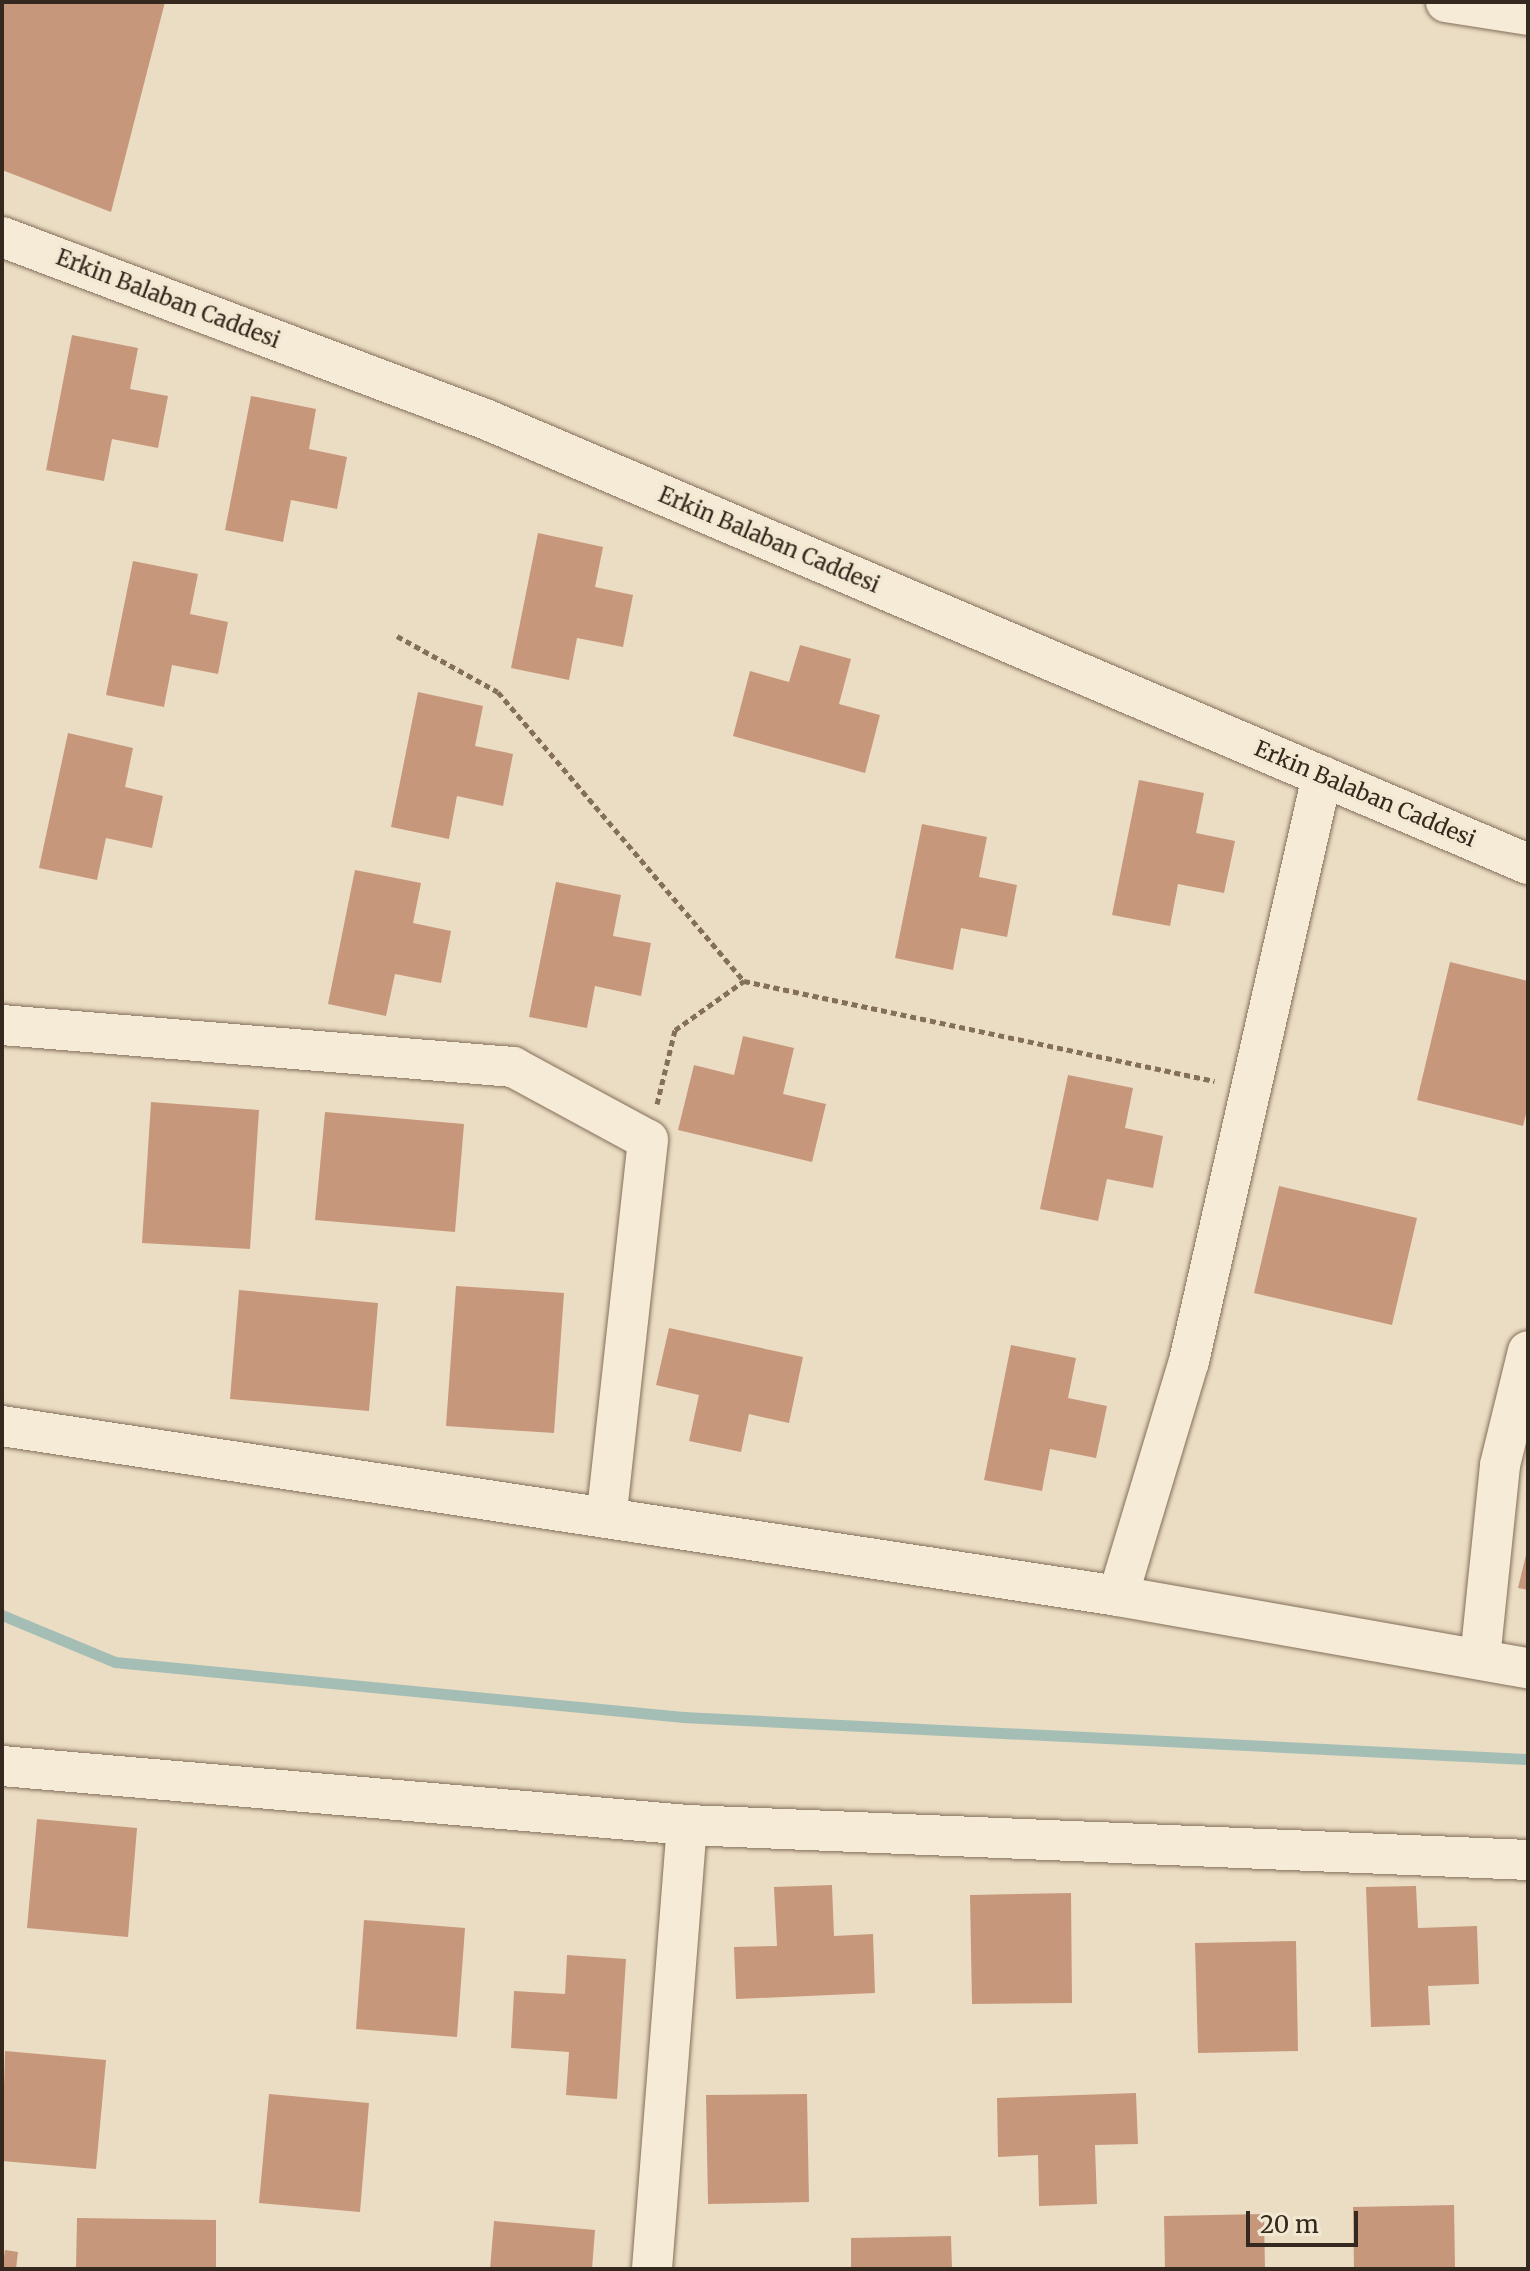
<!DOCTYPE html>
<html>
<head>
<meta charset="utf-8">
<style>
  body { margin:0 }
  #map { position:relative; width:1530px; height:2271px; overflow:hidden; background:#ebddc3; font-family:Merriweather,serif }
  div>[style] { position:absolute }
  [style*='--x'] { left:calc(var(--x)*1px); top:calc(var(--y)*1px); width:calc(var(--w)*1px); rotate:calc(var(--a)*1deg) }
  .stream>* { height:11px; margin:-5.5px; padding:0 5.5px; transform-origin:5.5px; border-radius:5.5px; background:#a5beb5 }
  .building>* { inset:0; background:#c7977b }
  .path>* { height:5px; margin-top:-2.5px; transform-origin:0; background:repeating-linear-gradient(90deg,#846f5b 0 6px,transparent 0 10px) }
  .roads { filter:drop-shadow(0 0 2px #846f5b) drop-shadow(0 0 2px #846f5b) }
  .minor>* { height:40px; margin:-20px; padding:0 20px; transform-origin:20px; border-radius:20px; background:#f6ebd6 }
  span { translate:-50% -50%; white-space:nowrap; text-align:center; line-height:1.15; -webkit-text-stroke:7px #f3e8d2; paint-order:stroke }
  .street-label { font-size:22px; color:#35281e }
  .frame { position:absolute; inset:0; border:4px solid #35281e; pointer-events:none }
  .scale { position:absolute; left:1246px; top:2211px; width:112px; height:36px; box-sizing:border-box; border:4px solid #35281e; border-top:0; padding-left:10px; font-size:24px; line-height:28px; white-space:nowrap; color:#35281e; -webkit-text-stroke:6px #f3e8d2; paint-order:stroke }
</style>
</head>
<body>
<div id="map">
  <div class="stream">
    <i style="--x:2;--y:1615;--w:122;--a:22.6"></i>
    <i style="--x:115;--y:1662;--w:571;--a:5.53"></i>
    <i style="--x:683;--y:1717;--w:846;--a:2.85"></i>
  </div>
  <div class="building">
    <i style="clip-path:polygon(2px 2px,165px 2px,111px 212px,2px 170px)"></i>
    <i style="clip-path:polygon(72px 335px,138px 348px,130px 389px,168px 396px,158px 448px,112px 439px,104px 481px,46px 470px)"></i>
    <i style="clip-path:polygon(251px 396px,316px 409px,309px 449px,347px 457px,337px 509px,291px 500px,283px 542px,225px 530px)"></i>
    <i style="clip-path:polygon(538px 533px,603px 547px,595px 587px,633px 595px,623px 647px,577px 638px,569px 680px,511px 668px)"></i>
    <i style="clip-path:polygon(133px 561px,198px 574px,190px 614px,228px 622px,218px 674px,172px 665px,164px 707px,106px 695px)"></i>
    <i style="clip-path:polygon(800px 645px,851px 659px,839px 704px,880px 715px,865px 773px,733px 736px,750px 671px,789px 682px)"></i>
    <i style="clip-path:polygon(418px 692px,483px 706px,475px 746px,513px 754px,503px 806px,457px 796px,449px 839px,391px 827px)"></i>
    <i style="clip-path:polygon(68px 733px,133px 748px,125px 787px,163px 796px,152px 848px,106px 838px,97px 880px,39px 868px)"></i>
    <i style="clip-path:polygon(1139px 780px,1204px 793px,1196px 833px,1235px 841px,1224px 893px,1178px 884px,1170px 926px,1112px 915px)"></i>
    <i style="clip-path:polygon(922px 824px,987px 837px,979px 877px,1017px 885px,1007px 937px,961px 928px,953px 970px,895px 958px)"></i>
    <i style="clip-path:polygon(355px 870px,421px 883px,413px 923px,451px 931px,441px 983px,395px 974px,386px 1016px,328px 1004px)"></i>
    <i style="clip-path:polygon(556px 882px,621px 895px,613px 936px,651px 943px,641px 996px,595px 986px,587px 1028px,529px 1017px)"></i>
    <i style="clip-path:polygon(1450px 962px,1528px 981px,1528px 1106px,1523px 1126px,1417px 1100px)"></i>
    <i style="clip-path:polygon(743px 1036px,794px 1048px,783px 1094px,826px 1104px,812px 1162px,678px 1130px,694px 1065px,734px 1075px)"></i>
    <i style="clip-path:polygon(1068px 1075px,1133px 1088px,1125px 1128px,1163px 1136px,1153px 1188px,1107px 1179px,1098px 1221px,1040px 1209px)"></i>
    <i style="clip-path:polygon(151px 1102px,259px 1110px,250px 1249px,142px 1243px)"></i>
    <i style="clip-path:polygon(325px 1112px,464px 1124px,455px 1232px,315px 1220px)"></i>
    <i style="clip-path:polygon(1279px 1186px,1417px 1218px,1392px 1325px,1254px 1293px)"></i>
    <i style="clip-path:polygon(456px 1286px,564px 1293px,554px 1433px,446px 1426px)"></i>
    <i style="clip-path:polygon(239px 1290px,378px 1303px,369px 1411px,230px 1399px)"></i>
    <i style="clip-path:polygon(669px 1328px,803px 1357px,789px 1423px,749px 1414px,741px 1452px,689px 1441px,699px 1395px,656px 1385px)"></i>
    <i style="clip-path:polygon(1011px 1345px,1076px 1358px,1068px 1398px,1107px 1406px,1096px 1458px,1050px 1449px,1042px 1491px,984px 1480px)"></i>
    <i style="clip-path:polygon(1527px 1551px,1528px 1552px,1528px 1590px,1518px 1588px)"></i>
    <i style="clip-path:polygon(37px 1819px,137px 1828px,128px 1937px,27px 1928px)"></i>
    <i style="clip-path:polygon(832px 1885px,834px 1936px,873px 1934px,875px 1993px,736px 1999px,734px 1947px,777px 1946px,774px 1887px)"></i>
    <i style="clip-path:polygon(1416px 1886px,1418px 1928px,1477px 1926px,1479px 1984px,1428px 1986px,1430px 2025px,1371px 2027px,1366px 1887px)"></i>
    <i style="clip-path:polygon(1071px 1893px,1072px 2003px,972px 2004px,970px 1895px)"></i>
    <i style="clip-path:polygon(364px 1920px,465px 1928px,457px 2037px,356px 2029px)"></i>
    <i style="clip-path:polygon(1296px 1941px,1298px 2051px,1198px 2053px,1195px 1943px)"></i>
    <i style="clip-path:polygon(567px 1955px,626px 1959px,617px 2099px,566px 2095px,569px 2052px,511px 2048px,514px 1991px,565px 1994px)"></i>
    <i style="clip-path:polygon(5px 2051px,106px 2060px,96px 2169px,2px 2161px)"></i>
    <i style="clip-path:polygon(1136px 2093px,1138px 2144px,1095px 2145px,1097px 2204px,1039px 2206px,1038px 2155px,998px 2157px,997px 2098px)"></i>
    <i style="clip-path:polygon(269px 2094px,369px 2103px,360px 2212px,259px 2203px)"></i>
    <i style="clip-path:polygon(807px 2094px,809px 2202px,708px 2204px,706px 2095px)"></i>
    <i style="clip-path:polygon(1454px 2205px,1455px 2269px,1354px 2269px,1353px 2207px)"></i>
    <i style="clip-path:polygon(1264px 2214px,1265px 2269px,1165px 2269px,1164px 2216px)"></i>
    <i style="clip-path:polygon(77px 2218px,216px 2220px,216px 2269px,76px 2269px)"></i>
    <i style="clip-path:polygon(494px 2221px,595px 2230px,592px 2269px,490px 2269px)"></i>
    <i style="clip-path:polygon(951px 2236px,952px 2269px,851px 2269px,851px 2238px)"></i>
    <i style="clip-path:polygon(5px 2250px,18px 2252px,16px 2269px,2px 2269px)"></i>
  </div>
  <div class="path">
    <i style="--x:397;--y:636;--w:115;--a:29"></i>
    <i style="--x:498;--y:692;--w:380;--a:49.6"></i>
    <i style="--x:657;--y:1104;--w:76;--a:-76.3"></i>
    <i style="--x:675;--y:1030;--w:85;--a:-35.4"></i>
    <i style="--x:744;--y:981;--w:481;--a:12"></i>
  </div>
  <div class="roads">
    <div class="minor">
      <i style="--x:1446;--y:2;--w:83;--a:9"></i>
      <i style="--x:2;--y:237;--w:516;--a:20.65"></i>
      <i style="--x:485;--y:419;--w:1134;--a:23.11"></i>
      <i style="--x:2;--y:1025;--w:513;--a:4.7"></i>
      <i style="--x:513;--y:1067;--w:153;--a:28.4"></i>
      <i style="--x:648;--y:1140;--w:380;--a:96.3"></i>
      <i style="--x:2;--y:1426;--w:1129;--a:8.66"></i>
      <i style="--x:1118;--y:1596;--w:416;--a:10"></i>
      <i style="--x:1118;--y:1596;--w:245;--a:-73.2"></i>
      <i style="--x:1189;--y:1361;--w:600;--a:-77.19"></i>
      <i style="--x:1480;--y:1659;--w:195;--a:-84.1"></i>
      <i style="--x:1500;--y:1465;--w:117;--a:-76.2"></i>
      <i style="--x:2;--y:1766;--w:688;--a:4.92"></i>
      <i style="--x:687;--y:1825;--w:842;--a:2.38"></i>
      <i style="--x:652;--y:2269;--w:445;--a:-85.5"></i>
    </div>
  </div>
  <div class="street-label">
    <span style="left:168px;top:299px;rotate:21deg">Erkin Balaban Caddesi</span>
    <span style="left:769px;top:540px;rotate:23deg">Erkin Balaban Caddesi</span>
    <span style="left:1365px;top:794px;rotate:23deg">Erkin Balaban Caddesi</span>
  </div>
  <div class="frame"></div>
  <div class="scale">20 m</div>
</div>
</body>
</html>
